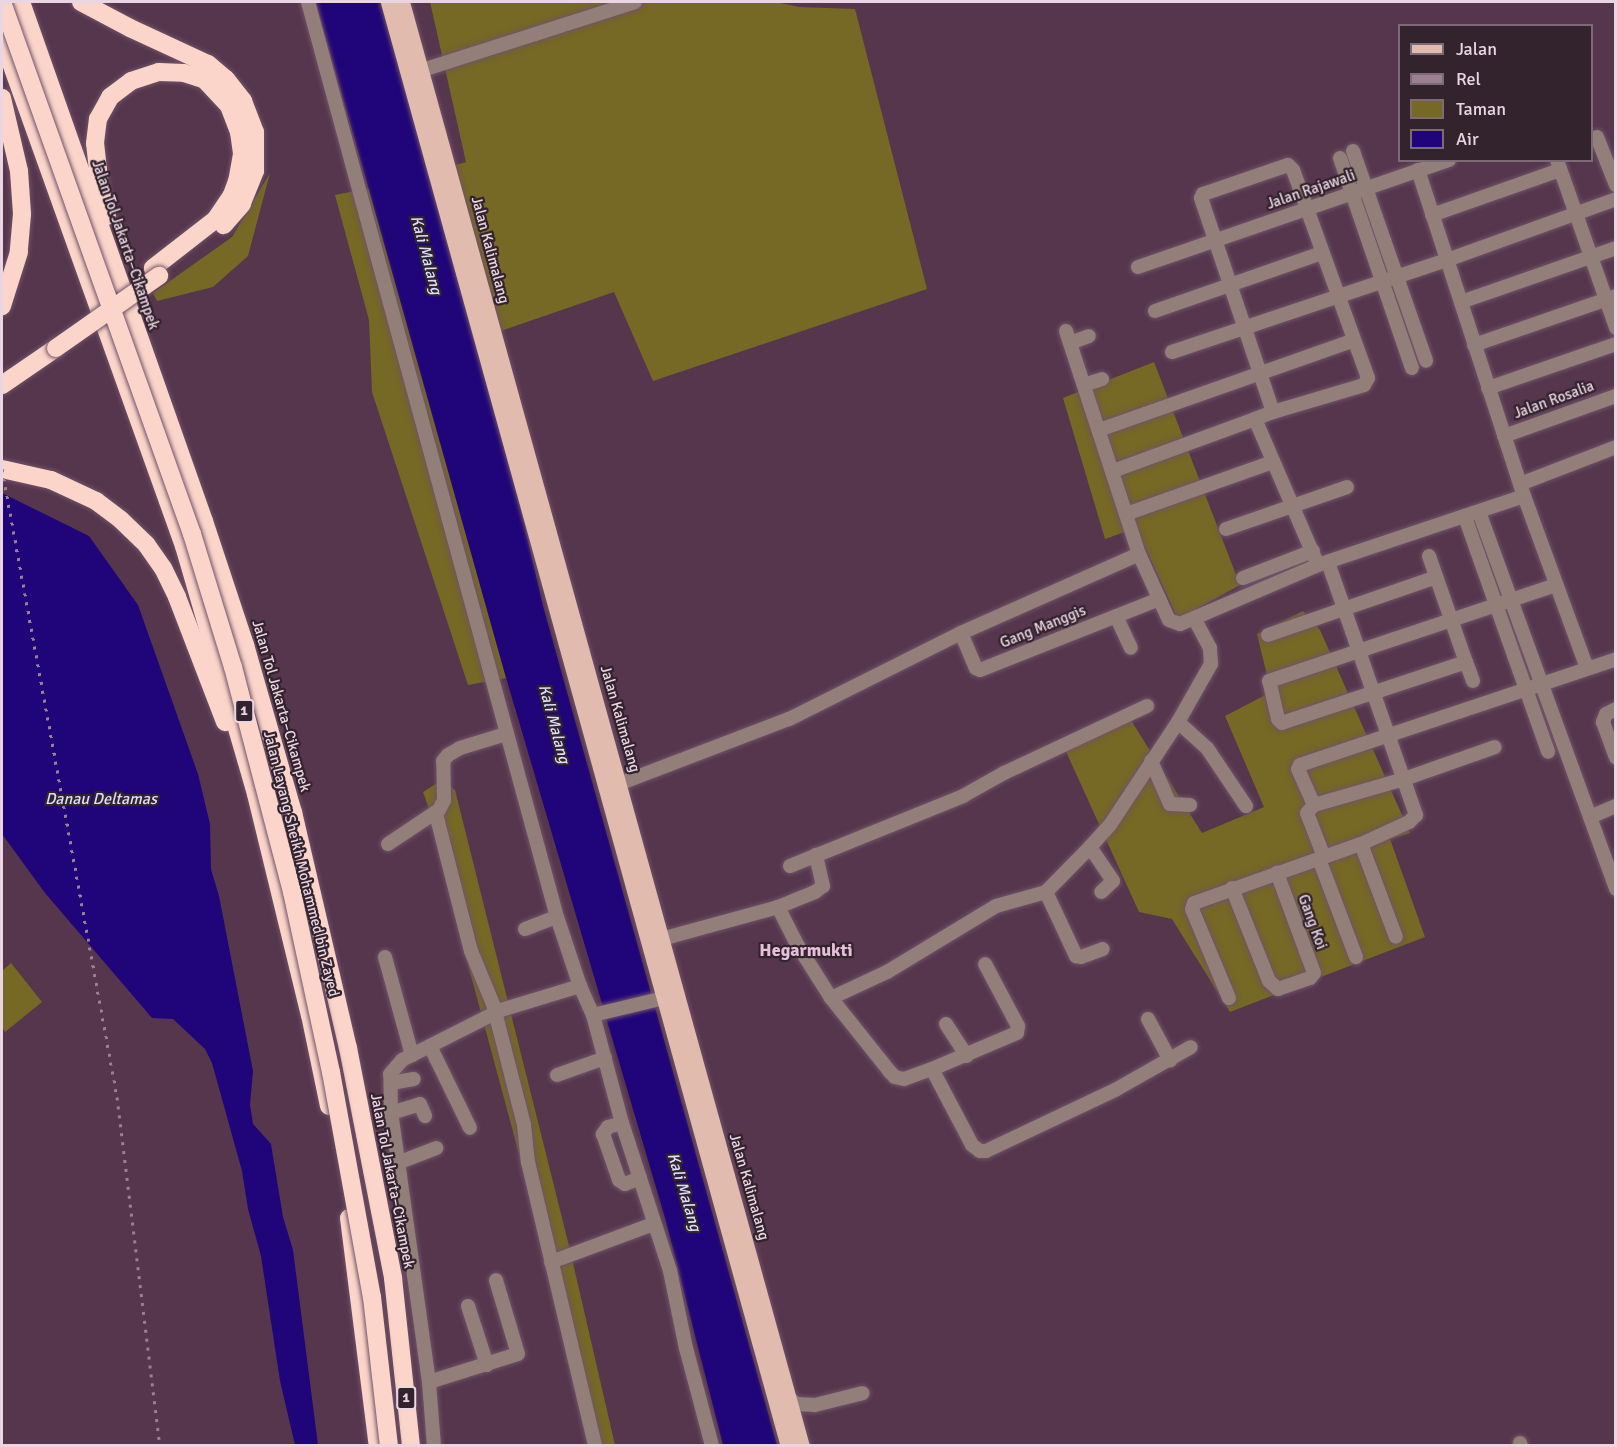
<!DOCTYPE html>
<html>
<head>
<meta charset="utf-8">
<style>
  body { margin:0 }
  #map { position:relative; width:1617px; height:1447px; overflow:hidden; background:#55364d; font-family:Signika,sans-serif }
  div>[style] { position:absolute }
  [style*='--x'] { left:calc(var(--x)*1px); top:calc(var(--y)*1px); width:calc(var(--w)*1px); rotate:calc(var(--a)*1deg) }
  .green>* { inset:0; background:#766825 }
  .water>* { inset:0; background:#20057a }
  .roads { filter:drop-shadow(0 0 2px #705368) drop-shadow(0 0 2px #705368) }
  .minor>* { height:14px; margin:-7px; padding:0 7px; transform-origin:7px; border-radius:7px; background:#937f79 }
  .major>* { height:15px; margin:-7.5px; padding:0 7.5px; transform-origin:7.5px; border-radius:7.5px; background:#e2bbaf }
  .highway>* { height:18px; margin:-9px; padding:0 9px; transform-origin:9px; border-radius:9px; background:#fbd5c9 }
  .rail>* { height:3px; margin-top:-1.5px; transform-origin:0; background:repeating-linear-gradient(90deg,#9a8092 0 3px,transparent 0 9px) }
  .bridges { filter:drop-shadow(0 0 2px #705368) drop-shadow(0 0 2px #705368) }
  .highway-bridge>* { height:18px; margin:-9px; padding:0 9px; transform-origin:9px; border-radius:9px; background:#fbd5c9 }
  span { translate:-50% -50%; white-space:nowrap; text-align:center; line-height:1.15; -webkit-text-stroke:4.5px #32232d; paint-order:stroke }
  .shield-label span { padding:2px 4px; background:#32232d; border:2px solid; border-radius:4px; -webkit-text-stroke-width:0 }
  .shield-label { font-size:14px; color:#ead6e3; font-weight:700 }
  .street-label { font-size:15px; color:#ead6e3 }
  .water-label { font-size:16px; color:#dadffc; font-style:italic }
  .quarter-label { font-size:18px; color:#e6bfda; font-weight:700 }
  .frame { position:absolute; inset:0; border:3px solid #ead6e3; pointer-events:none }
  .legend { position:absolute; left:1398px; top:24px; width:195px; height:138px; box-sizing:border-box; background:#32232d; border:2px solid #7c6b76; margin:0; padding:8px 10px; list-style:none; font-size:18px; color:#ead6e3 }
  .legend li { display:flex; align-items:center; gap:12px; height:30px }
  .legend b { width:30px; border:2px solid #7c6b76 }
</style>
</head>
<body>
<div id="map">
  <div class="green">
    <i style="clip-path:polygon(430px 2px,776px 2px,800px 7px,855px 9px,927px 289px,653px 381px,614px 292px,483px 337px,435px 171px,466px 162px)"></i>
    <i style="clip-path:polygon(270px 173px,248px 256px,213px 287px,157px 301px,153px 293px,232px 237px)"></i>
    <i style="clip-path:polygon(370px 188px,506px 678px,468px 685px,372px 392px,369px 320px,335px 195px)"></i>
    <i style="clip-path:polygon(1154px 362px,1240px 585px,1178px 619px,1136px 528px,1105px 539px,1063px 398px)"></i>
    <i style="clip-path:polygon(1303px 611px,1320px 630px,1410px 833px,1390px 839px,1425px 937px,1230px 1012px,1172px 919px,1139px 912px,1063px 745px,1127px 714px,1202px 833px,1264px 807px,1225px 716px,1271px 692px,1257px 634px)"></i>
    <i style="clip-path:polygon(442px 780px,455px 790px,570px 1250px,615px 1445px,589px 1445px,540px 1232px,452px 905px,433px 820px,423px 792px)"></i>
    <i style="clip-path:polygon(11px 963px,42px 1002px,5px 1032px,2px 1027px,2px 971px)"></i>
  </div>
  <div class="water">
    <i style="clip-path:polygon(316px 2px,388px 2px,481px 338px,543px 606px,777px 1445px,723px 1445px,665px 1218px,505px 674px)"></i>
    <i style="clip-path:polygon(2px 493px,89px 536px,138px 605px,198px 774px,210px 824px,211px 869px,219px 896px,253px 1071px,250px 1105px,253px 1124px,271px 1144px,283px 1217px,293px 1250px,318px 1445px,295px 1445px,280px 1381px,261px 1256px,248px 1209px,242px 1171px,212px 1063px,205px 1049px,173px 1019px,152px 1018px,45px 893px,2px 834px)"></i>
  </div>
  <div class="roads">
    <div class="minor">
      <i style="--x:308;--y:2;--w:948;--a:74.78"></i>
      <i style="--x:557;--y:917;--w:73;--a:71.6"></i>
      <i style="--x:580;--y:986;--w:32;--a:66"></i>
      <i style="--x:593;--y:1015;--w:112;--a:75"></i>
      <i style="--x:622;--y:1123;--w:156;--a:72"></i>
      <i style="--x:670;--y:1271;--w:79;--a:78.3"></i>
      <i style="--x:686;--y:1348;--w:101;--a:75.1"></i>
      <i style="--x:410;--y:74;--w:236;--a:-17.7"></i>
      <i style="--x:1597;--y:137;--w:52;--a:68.4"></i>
      <i style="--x:1353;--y:151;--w:222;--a:70.8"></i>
      <i style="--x:1340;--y:158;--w:222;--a:71.1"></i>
      <i style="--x:1557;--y:160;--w:178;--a:70.6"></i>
      <i style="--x:1418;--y:170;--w:343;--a:72"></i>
      <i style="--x:1524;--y:496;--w:183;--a:69.9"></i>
      <i style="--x:1432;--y:215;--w:136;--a:-19.4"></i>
      <i style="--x:1138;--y:267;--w:329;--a:-19"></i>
      <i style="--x:1461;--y:302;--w:164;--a:-19.2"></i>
      <i style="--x:1155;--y:311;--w:177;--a:-19.2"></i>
      <i style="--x:1066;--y:331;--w:235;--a:71.9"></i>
      <i style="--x:1070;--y:343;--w:20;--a:-20"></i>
      <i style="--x:1474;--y:345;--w:150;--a:-19"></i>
      <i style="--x:1172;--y:352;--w:290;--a:-18.5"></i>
      <i style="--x:1447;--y:260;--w:180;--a:-19.8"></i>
      <i style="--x:1084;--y:385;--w:19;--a:-18"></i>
      <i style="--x:1488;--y:388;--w:135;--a:-19"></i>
      <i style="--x:1273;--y:412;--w:95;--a:-16.5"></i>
      <i style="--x:1364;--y:385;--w:8;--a:-60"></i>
      <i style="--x:1368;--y:378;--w:221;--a:-109.8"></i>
      <i style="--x:1293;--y:170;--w:7;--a:-135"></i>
      <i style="--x:1288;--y:165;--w:90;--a:161.2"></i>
      <i style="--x:1203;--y:194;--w:4;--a:117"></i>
      <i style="--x:1201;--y:198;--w:226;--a:71.4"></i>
      <i style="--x:1273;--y:412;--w:19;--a:159"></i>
      <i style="--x:1255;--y:419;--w:159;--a:66.7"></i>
      <i style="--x:1099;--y:430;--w:270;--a:-19.4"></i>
      <i style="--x:1504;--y:436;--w:119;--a:-19.7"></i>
      <i style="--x:1113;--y:471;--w:151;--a:-20.1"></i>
      <i style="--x:1520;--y:484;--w:103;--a:-21.1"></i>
      <i style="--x:1479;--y:512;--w:401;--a:70"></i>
      <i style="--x:1126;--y:514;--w:156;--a:-19.5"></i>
      <i style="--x:1465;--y:517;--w:249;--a:70.5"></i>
      <i style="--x:1226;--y:529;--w:128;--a:-19.1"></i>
      <i style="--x:1429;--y:556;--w:112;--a:70.8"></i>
      <i style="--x:1243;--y:578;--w:75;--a:-21.1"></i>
      <i style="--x:1116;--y:616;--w:35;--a:65"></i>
      <i style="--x:961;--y:633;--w:38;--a:67"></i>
      <i style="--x:976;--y:668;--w:4;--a:27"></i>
      <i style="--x:980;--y:670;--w:193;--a:-21.6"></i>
      <i style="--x:1268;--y:635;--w:178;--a:-19"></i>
      <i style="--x:1473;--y:681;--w:20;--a:-110"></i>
      <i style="--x:1466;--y:662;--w:194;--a:161.7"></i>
      <i style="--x:1282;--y:723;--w:6;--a:-135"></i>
      <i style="--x:1278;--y:719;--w:39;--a:-103"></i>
      <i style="--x:1269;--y:681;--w:303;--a:-18.5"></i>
      <i style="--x:1616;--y:709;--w:11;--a:153"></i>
      <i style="--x:1606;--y:714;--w:9;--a:111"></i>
      <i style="--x:1603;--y:722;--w:38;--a:70"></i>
      <i style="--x:1178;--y:722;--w:39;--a:42"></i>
      <i style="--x:1207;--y:748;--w:70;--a:56.1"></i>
      <i style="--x:1151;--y:761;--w:47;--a:66.2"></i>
      <i style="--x:1170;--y:804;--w:20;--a:3"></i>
      <i style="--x:608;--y:788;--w:194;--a:-20.9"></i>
      <i style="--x:789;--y:719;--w:192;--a:-26.6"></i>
      <i style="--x:961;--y:633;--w:195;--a:-23.9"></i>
      <i style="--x:1139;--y:554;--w:72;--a:65.6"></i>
      <i style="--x:1169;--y:620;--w:12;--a:20"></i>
      <i style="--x:1180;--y:624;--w:150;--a:-23.1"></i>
      <i style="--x:1318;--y:565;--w:217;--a:-18.5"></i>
      <i style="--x:1314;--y:805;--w:39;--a:-114"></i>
      <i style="--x:1298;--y:769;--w:4;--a:-63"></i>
      <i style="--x:1300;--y:765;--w:333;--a:-18.5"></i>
      <i style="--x:436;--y:814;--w:141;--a:75.7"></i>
      <i style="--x:471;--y:951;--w:57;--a:67.5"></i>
      <i style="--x:493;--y:1004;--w:125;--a:75.6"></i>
      <i style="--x:524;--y:1125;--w:37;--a:84"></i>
      <i style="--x:528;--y:1162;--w:292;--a:76.7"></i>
      <i style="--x:1590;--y:817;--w:28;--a:-23"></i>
      <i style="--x:388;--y:844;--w:61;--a:-33.7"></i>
      <i style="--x:439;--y:810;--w:11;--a:-63"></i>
      <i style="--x:444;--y:800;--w:39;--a:-91"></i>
      <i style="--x:443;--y:761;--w:8;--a:-50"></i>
      <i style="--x:448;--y:755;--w:14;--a:-30"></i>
      <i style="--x:460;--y:748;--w:48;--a:-16.9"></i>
      <i style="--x:1361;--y:844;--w:99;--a:69.4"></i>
      <i style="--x:1090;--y:847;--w:41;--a:55.9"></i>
      <i style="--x:1113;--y:881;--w:16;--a:137"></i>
      <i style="--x:1324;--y:857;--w:47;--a:-111.1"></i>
      <i style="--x:1307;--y:813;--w:11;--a:-49"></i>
      <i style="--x:1314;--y:805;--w:94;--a:-16.1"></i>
      <i style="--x:1404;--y:779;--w:96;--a:-19.4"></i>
      <i style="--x:1319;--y:859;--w:105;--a:69.3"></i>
      <i style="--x:790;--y:866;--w:187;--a:-22"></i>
      <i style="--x:963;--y:796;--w:47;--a:-29.3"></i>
      <i style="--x:1004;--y:773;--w:158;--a:-25.1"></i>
      <i style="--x:1232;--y:888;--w:100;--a:68.3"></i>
      <i style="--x:1269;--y:981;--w:12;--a:42"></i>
      <i style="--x:1278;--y:989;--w:34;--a:-19"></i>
      <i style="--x:1310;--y:978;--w:6;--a:-51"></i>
      <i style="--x:1314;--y:973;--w:107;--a:-110.3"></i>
      <i style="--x:1046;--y:892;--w:71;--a:64.9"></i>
      <i style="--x:1076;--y:956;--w:5;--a:11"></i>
      <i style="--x:1081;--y:957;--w:23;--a:-20"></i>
      <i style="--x:778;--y:907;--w:40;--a:-22"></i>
      <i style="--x:815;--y:892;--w:10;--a:-37"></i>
      <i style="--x:823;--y:886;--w:32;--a:-103"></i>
      <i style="--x:525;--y:929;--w:34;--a:-21"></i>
      <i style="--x:654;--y:941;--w:129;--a:-15.3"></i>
      <i style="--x:778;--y:907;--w:38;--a:63"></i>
      <i style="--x:795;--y:941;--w:67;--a:57.7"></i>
      <i style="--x:831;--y:998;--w:95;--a:51.4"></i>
      <i style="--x:890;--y:1072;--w:7;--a:45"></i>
      <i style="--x:895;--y:1077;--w:9;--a:13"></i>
      <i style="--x:904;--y:1079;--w:30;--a:-20"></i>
      <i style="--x:932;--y:1069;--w:86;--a:62.2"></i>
      <i style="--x:972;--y:1145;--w:10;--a:37"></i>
      <i style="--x:980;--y:1151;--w:6;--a:0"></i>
      <i style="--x:986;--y:1151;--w:143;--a:-25.3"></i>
      <i style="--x:1115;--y:1090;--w:87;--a:-29.5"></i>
      <i style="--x:385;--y:957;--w:102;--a:74.6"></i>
      <i style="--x:831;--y:998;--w:62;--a:-24.9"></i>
      <i style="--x:887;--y:972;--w:127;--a:-31.2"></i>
      <i style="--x:996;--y:906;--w:52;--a:-15.6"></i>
      <i style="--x:1046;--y:892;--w:63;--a:-45.6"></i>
      <i style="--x:1090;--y:847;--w:30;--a:-48"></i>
      <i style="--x:1110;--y:825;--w:123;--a:-56.6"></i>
      <i style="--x:1178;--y:722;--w:67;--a:-60.4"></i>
      <i style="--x:1211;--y:664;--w:16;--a:-94"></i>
      <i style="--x:1210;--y:648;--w:34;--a:-118"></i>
      <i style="--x:1229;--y:998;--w:96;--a:-112.6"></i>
      <i style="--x:1192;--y:909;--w:6;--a:-72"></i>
      <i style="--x:1194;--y:903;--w:177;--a:-19.5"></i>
      <i style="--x:1361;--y:844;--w:53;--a:-24.6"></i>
      <i style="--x:1409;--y:822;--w:10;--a:-45"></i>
      <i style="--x:1416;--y:815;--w:267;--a:-109.2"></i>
      <i style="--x:593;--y:1015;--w:73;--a:-13.5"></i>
      <i style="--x:1148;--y:1019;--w:47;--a:61.8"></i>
      <i style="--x:946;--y:1024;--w:38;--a:57"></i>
      <i style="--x:430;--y:1046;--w:91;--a:64"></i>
      <i style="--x:932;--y:1069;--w:92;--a:-23"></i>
      <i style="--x:1017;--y:1033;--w:7;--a:-82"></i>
      <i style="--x:1018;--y:1026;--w:70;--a:-118"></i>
      <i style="--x:557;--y:1075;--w:51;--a:-19.5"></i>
      <i style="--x:391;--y:1083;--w:23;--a:-10"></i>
      <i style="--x:391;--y:1113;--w:30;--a:-17"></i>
      <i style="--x:420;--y:1104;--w:13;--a:67"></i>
      <i style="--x:622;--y:1123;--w:15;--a:164"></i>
      <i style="--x:608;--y:1127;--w:9;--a:126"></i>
      <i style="--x:603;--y:1134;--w:49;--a:70.8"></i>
      <i style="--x:619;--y:1180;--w:7;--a:34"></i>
      <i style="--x:625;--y:1184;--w:16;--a:-22"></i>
      <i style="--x:400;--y:1162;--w:39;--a:-21"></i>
      <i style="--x:551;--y:1262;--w:109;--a:-20.4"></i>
      <i style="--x:468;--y:1306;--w:62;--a:72.1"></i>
      <i style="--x:429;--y:1382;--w:93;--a:-17.5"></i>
      <i style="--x:518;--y:1354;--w:77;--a:-106.6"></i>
      <i style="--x:784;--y:1400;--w:6;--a:-9"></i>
      <i style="--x:790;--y:1399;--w:9;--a:36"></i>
      <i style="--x:797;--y:1404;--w:18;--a:3"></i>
      <i style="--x:815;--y:1405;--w:49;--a:-14"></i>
      <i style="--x:1520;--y:1443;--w:3;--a:72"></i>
      <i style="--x:434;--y:1446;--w:64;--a:-94.5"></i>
      <i style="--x:429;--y:1382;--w:272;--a:-98"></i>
      <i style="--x:391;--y:1113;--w:39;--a:-91"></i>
      <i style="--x:390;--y:1074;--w:18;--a:-49"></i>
      <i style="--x:402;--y:1060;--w:111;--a:-26.8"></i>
      <i style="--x:501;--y:1010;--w:83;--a:-16.9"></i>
    </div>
    <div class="major">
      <i style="--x:388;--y:2;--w:1498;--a:74.52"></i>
      <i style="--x:402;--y:2;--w:1498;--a:74.52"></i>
    </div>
    <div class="highway">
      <i style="--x:21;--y:2;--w:550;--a:70.58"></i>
      <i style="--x:204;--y:521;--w:131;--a:71.7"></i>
      <i style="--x:245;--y:645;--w:174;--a:74"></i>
      <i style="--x:293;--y:812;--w:242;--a:76.9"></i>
      <i style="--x:348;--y:1048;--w:234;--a:78.9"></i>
      <i style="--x:393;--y:1278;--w:169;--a:83.9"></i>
      <i style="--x:81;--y:2;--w:55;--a:28"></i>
      <i style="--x:130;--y:28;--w:86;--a:24.8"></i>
      <i style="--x:208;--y:64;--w:23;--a:40"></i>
      <i style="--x:226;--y:79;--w:28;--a:52"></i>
      <i style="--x:243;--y:101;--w:33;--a:69"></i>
      <i style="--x:255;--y:132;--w:39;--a:90"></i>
      <i style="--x:255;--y:171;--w:35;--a:112"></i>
      <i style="--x:242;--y:204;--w:28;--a:131"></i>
      <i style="--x:2;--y:38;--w:540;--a:70.29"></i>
      <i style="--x:184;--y:546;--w:258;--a:73.8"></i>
      <i style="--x:256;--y:794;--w:228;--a:76.3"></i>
      <i style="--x:310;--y:1015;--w:93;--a:78.2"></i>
      <i style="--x:2;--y:98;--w:75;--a:76.9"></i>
      <i style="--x:19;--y:171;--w:43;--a:86"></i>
      <i style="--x:22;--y:214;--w:38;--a:95"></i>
      <i style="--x:19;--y:252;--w:57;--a:107.5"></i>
      <i style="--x:107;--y:216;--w:29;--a:-104"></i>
      <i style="--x:100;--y:188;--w:45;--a:-96.3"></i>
      <i style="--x:95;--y:143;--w:24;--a:-83"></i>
      <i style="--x:98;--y:119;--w:25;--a:-61"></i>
      <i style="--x:110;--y:97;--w:26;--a:-37"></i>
      <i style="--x:131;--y:81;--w:29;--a:-18"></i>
      <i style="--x:159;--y:72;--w:25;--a:2"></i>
      <i style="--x:184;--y:73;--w:22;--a:18"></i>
      <i style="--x:205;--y:80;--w:35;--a:47"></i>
      <i style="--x:229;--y:106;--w:28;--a:69"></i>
      <i style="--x:239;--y:132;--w:22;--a:82"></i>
      <i style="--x:242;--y:154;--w:27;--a:100"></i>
      <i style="--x:237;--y:181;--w:15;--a:110"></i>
      <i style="--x:232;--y:195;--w:29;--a:124"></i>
      <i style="--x:216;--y:219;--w:80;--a:142.1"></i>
      <i style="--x:2;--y:385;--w:65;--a:-34.4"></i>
      <i style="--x:2;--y:469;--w:50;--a:12.7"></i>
      <i style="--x:51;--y:480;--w:50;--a:25"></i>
      <i style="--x:96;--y:501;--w:31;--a:37"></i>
      <i style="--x:121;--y:520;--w:35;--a:44"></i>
      <i style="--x:146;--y:544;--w:29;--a:55"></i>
      <i style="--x:163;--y:568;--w:32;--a:64"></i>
      <i style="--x:177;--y:597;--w:134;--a:69"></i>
      <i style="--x:349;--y:1218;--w:230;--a:82.8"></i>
    </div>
  </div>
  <div class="rail">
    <i style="--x:2;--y:469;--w:638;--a:79.62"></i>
    <i style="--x:117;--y:1097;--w:352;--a:83"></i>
  </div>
  <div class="bridges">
    <div class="highway-bridge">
      <i style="--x:2;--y:2;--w:565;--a:70.35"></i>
      <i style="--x:192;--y:534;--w:139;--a:72.9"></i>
      <i style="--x:233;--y:667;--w:233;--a:75.3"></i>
      <i style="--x:292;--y:892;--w:184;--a:77.8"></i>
      <i style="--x:331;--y:1072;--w:229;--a:79.7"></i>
      <i style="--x:372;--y:1297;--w:150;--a:83.5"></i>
      <i style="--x:56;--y:348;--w:126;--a:-35"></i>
    </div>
  </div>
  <div class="shield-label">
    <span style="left:244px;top:711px">1</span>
    <span style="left:406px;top:1398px">1</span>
  </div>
  <div class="street-label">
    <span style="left:1311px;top:190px;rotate:-19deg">Jalan Rajawali</span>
    <span style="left:125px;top:245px;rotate:71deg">Jalan Tol Jakarta–Cikampek</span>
    <span style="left:490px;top:250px;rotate:75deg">Jalan Kalimalang</span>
    <span style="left:1554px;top:400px;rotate:-20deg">Jalan Rosalia</span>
    <span style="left:1043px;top:627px;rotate:-22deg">Gang Manggis</span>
    <span style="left:281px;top:706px;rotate:74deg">Jalan Tol Jakarta–Cikampek</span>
    <span style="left:620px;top:719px;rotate:74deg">Jalan Kalimalang</span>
    <span style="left:301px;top:864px;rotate:76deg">Jalan Layang Sheikh Mohammed bin Zayed</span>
    <span style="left:1312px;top:922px;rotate:70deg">Gang Koi</span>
    <span style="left:392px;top:1181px;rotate:79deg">Jalan Tol Jakarta–Cikampek</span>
    <span style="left:749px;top:1187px;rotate:74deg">Jalan Kalimalang</span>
  </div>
  <div class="water-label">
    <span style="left:426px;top:255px;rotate:75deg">Kali Malang</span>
    <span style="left:554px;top:724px;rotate:75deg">Kali Malang</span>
    <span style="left:101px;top:799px">Danau Deltamas</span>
    <span style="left:684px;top:1192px;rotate:73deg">Kali Malang</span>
  </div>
  <div class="quarter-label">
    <span style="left:806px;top:950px">Hegarmukti</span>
  </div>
  <div class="frame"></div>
  <ul class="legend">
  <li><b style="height:8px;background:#e2bbaf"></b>Jalan</li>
  <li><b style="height:8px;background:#9a8092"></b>Rel</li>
  <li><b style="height:16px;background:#766825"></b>Taman</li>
  <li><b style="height:16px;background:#20057a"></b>Air</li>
  </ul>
</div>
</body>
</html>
